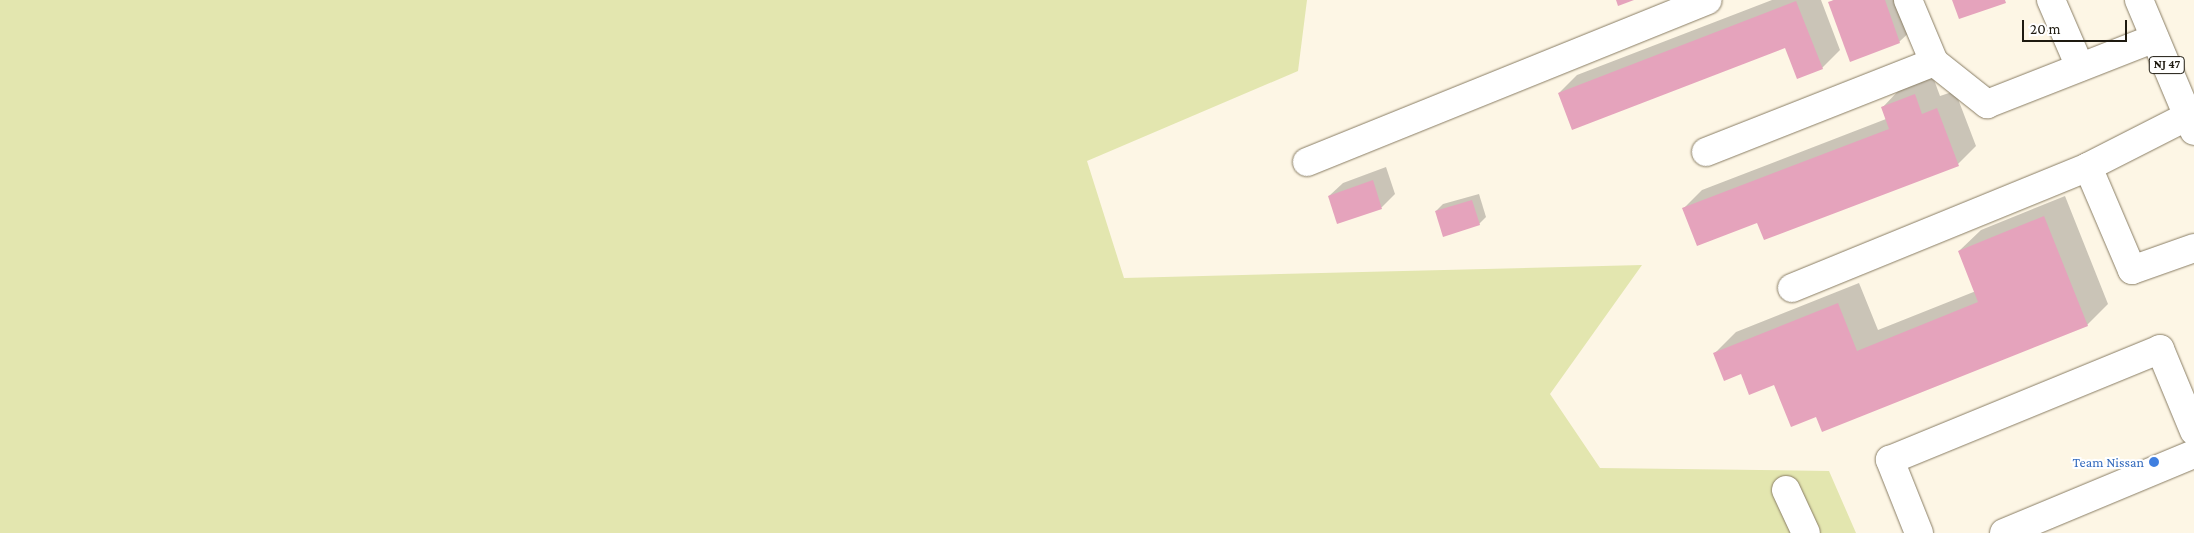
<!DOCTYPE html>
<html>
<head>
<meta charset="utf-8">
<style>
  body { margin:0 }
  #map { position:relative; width:2194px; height:533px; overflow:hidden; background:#fdf6e5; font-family:"Crimson Pro",serif }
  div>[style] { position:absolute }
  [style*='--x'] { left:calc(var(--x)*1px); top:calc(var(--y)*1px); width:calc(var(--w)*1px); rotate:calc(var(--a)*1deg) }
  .green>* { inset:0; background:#e3e6af }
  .shadow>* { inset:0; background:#0003 }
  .building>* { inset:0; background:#e5a3bc }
  .roads { filter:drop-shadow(0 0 1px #897d64) drop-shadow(0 0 1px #897d64) }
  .minor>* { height:28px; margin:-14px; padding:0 14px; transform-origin:14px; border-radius:14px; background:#fff }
  .major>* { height:28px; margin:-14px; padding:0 14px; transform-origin:14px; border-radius:14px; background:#fff }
  .dots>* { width:14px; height:14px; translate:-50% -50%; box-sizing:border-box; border:2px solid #fff; border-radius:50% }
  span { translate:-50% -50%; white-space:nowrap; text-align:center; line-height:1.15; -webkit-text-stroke:4px #fff; paint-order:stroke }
  .shield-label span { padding:1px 4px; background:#fff; border:1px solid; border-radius:4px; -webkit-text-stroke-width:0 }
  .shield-label { font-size:12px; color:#1e1a10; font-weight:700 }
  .shop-label { font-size:14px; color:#366cbe }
  .right { translate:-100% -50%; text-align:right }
  .scale { position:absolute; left:2022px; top:20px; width:105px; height:22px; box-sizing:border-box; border:2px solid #1e1a10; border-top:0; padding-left:6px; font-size:15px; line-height:18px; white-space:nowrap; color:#1e1a10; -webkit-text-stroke:4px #fff; paint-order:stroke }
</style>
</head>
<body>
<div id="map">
  <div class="green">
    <i style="clip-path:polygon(0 0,1307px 0,1298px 71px,1087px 161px,1124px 278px,1642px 265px,1550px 394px,1600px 468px,1829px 471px,1856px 533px,0 533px)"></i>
  </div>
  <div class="shadow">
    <i style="clip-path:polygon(1772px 0,1821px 0,1840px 50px,1822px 68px,1785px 46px,1559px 93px,1577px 75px)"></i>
    <i style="clip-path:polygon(1832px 0,1903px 0,1913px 29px,1899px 42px)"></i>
    <i style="clip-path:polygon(1933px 77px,1940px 96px,1955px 91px,1976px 146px,1958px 164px,1758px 221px,1684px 208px,1702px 190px,1886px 119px,1882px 108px,1900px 89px)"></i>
    <i style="clip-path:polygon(1386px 167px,1395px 194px,1382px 207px,1338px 222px,1329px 196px,1343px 183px)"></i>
    <i style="clip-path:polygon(1479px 194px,1486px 217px,1479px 224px,1436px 211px,1443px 204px)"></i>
    <i style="clip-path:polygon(2065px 196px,2108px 304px,2087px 325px,1817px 415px,1774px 383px,1742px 373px,1715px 353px,1736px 332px,1859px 283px,1878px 330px,1976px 291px,1959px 251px,1981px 230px)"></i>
  </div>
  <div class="building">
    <i style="clip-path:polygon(1616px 0,1634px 0,1618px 6px)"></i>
    <i style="clip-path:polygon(1834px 0,1885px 0,1900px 43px,1850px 62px,1828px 2px)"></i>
    <i style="clip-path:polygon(1952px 0,2005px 0,2006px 3px,1959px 19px)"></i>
    <i style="clip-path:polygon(1796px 1px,1823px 69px,1797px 79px,1785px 48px,1572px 130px,1558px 93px)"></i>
    <i style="clip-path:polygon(1915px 94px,1922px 114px,1937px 108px,1959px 166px,1764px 240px,1757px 223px,1697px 246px,1682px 208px,1889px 129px,1881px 107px)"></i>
    <i style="clip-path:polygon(1373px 180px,1382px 209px,1337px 224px,1328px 196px)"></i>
    <i style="clip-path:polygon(1472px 200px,1480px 225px,1443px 237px,1435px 211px)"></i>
    <i style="clip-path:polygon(2044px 216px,2088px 326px,1822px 432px,1816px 417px,1791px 427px,1774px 385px,1749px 395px,1741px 374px,1724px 381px,1713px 353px,1838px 303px,1857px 351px,1978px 302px,1958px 251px)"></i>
  </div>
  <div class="roads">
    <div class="minor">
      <i style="--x:1908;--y:0;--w:67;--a:67.2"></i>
      <i style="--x:1934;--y:62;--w:68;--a:38.4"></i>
      <i style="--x:1987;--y:104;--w:180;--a:-21.4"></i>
      <i style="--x:2051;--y:0;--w:73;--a:66.6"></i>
      <i style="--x:2188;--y:116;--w:112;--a:153"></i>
      <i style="--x:2088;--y:167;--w:112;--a:66.9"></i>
      <i style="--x:2132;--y:270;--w:66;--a:-19.5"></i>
      <i style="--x:1706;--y:152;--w:245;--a:-21.5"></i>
      <i style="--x:1307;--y:162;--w:432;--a:-22"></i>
      <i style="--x:1792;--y:288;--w:320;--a:-22.2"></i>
      <i style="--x:1786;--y:490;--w:47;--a:65.1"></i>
      <i style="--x:1919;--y:533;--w:79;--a:-111.7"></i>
      <i style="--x:1890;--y:460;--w:292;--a:-22.3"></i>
      <i style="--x:2160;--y:349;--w:89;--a:67.5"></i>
      <i style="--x:2004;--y:533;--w:206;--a:-22.6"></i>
    </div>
    <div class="major">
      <i style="--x:2139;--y:0;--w:142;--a:67.2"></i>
    </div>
  </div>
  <div class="dots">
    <i style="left:2154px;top:462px;background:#3f7fe0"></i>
  </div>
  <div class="shield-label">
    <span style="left:2167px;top:65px">NJ 47</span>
  </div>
  <div class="shop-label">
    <span class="right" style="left:2144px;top:462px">Team Nissan</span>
  </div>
  <div class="scale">20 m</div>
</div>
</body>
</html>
